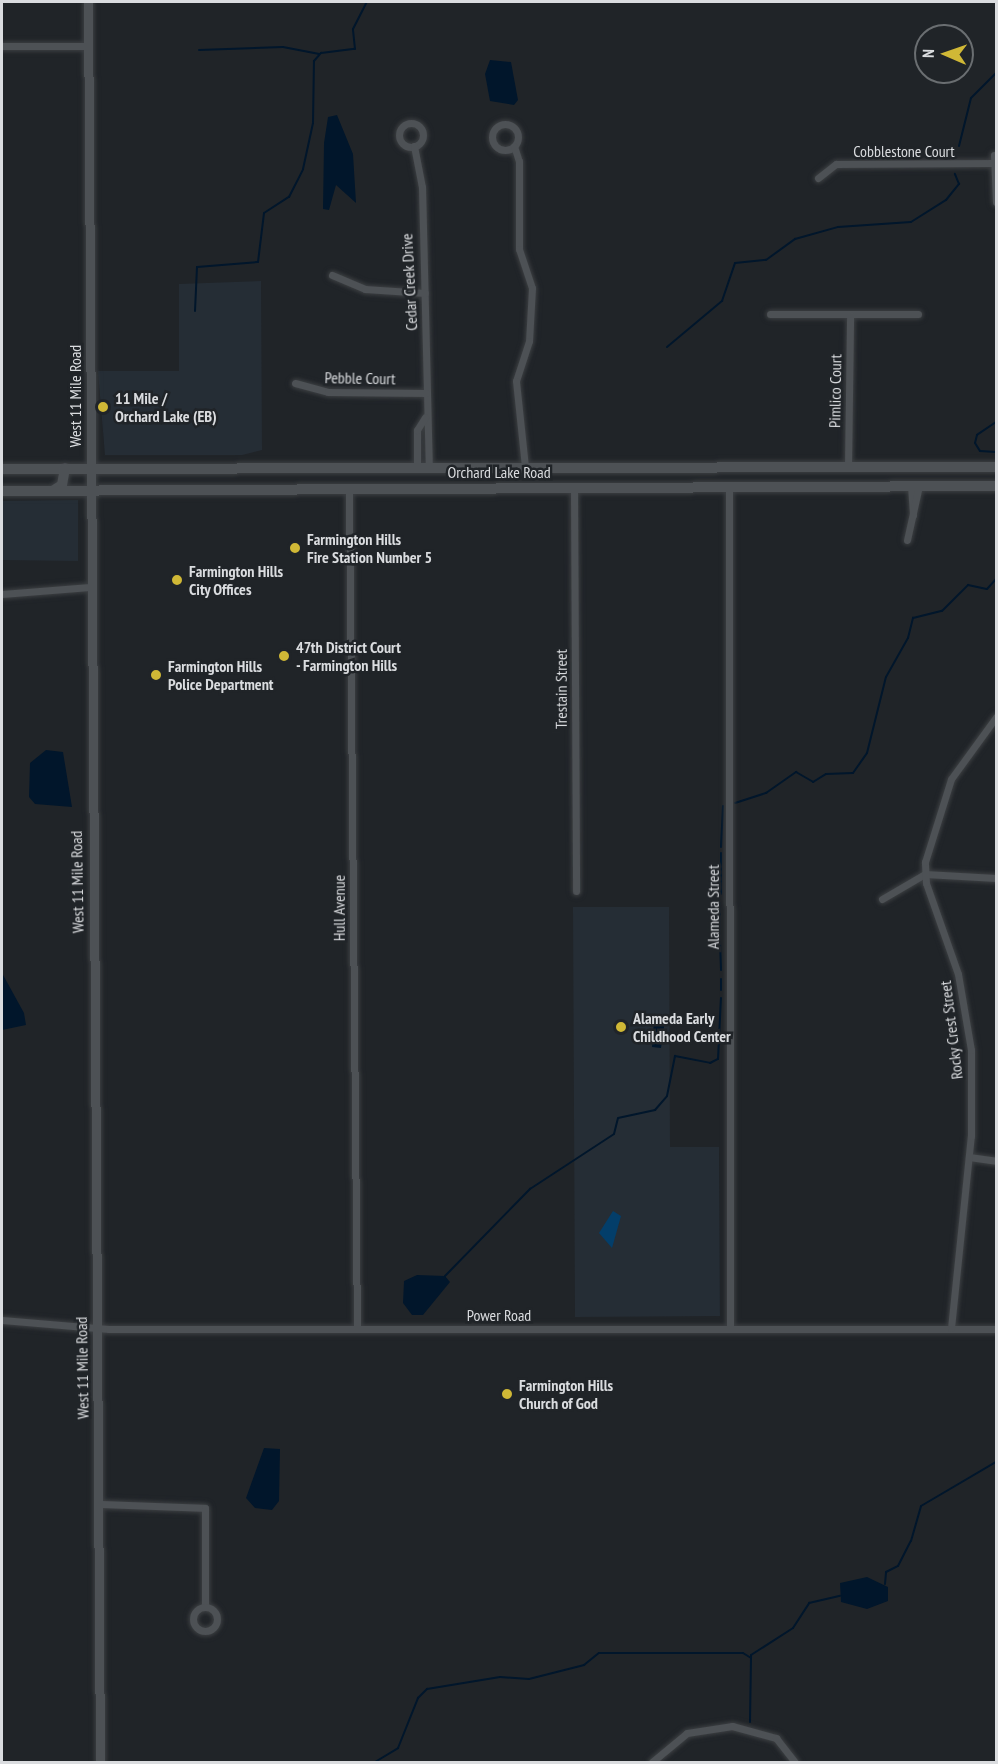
<!DOCTYPE html>
<html>
<head>
<meta charset="utf-8">
<style>
  body { margin:0 }
  #map { position:relative; width:998px; height:1764px; overflow:hidden; background:#202428; font-family:"PT Sans Narrow",sans-serif }
  div>[style] { position:absolute }
  [style*='--x'] { left:calc(var(--x)*1px); top:calc(var(--y)*1px); width:calc(var(--w)*1px); rotate:calc(var(--a)*1deg) }
  .built>* { inset:0; background:#252d35 }
  .green>* { inset:0; background:#033e6a }
  .water>* { inset:0; background:#01162b }
  .stream>* { height:2px; margin:-1px; padding:0 1px; transform-origin:1px; border-radius:1px; background:#01162b }
  .roads { filter:drop-shadow(0 0 2px #3c3f42) drop-shadow(0 0 2px #3c3f42) }
  .minor>* { height:7px; margin:-3.5px; padding:0 3.5px; transform-origin:3.5px; border-radius:3.5px; background:#4d5155 }
  .minor>.ring { margin:-3.5px; padding:0; box-sizing:content-box; background:none; border:7px solid #4d5155; border-radius:50% }
  .tertiary>* { height:9px; margin:-4.5px; padding:0 4.5px; transform-origin:4.5px; border-radius:4.5px; background:#4d5155 }
  .secondary>* { height:10px; margin:-5px; padding:0 5px; transform-origin:5px; border-radius:5px; background:#4d5155 }
  .dots>* { width:16px; height:16px; translate:-50% -50%; box-sizing:border-box; border:3px solid #202428; border-radius:50% }
  span { translate:-50% -50%; white-space:nowrap; text-align:center; line-height:1.15; -webkit-text-stroke:5px #202428; paint-order:stroke }
  .street-label { font-size:16px; color:#dadcdf }
  .poi-label { font-size:16px; color:#dadcdf; font-weight:700 }
  .left { translate:0 -50%; text-align:left }
  .frame { position:absolute; inset:0; border:3px solid #dadcdf; pointer-events:none }
  .north { position:absolute; left:914px; top:24px; width:60px; height:60px; box-sizing:border-box; background:#202428; border:2px solid #6a6e71; border-radius:50%; rotate:272deg; font-size:16px; font-weight:700; line-height:24px; text-align:center; color:#dadcdf }
  .north::after { content:''; display:block; margin:auto; width:21px; height:27px; background:#d0b836; clip-path:polygon(50% 0,100% 100%,50% 72%,0 100%) }
</style>
</head>
<body>
<div id="map">
  <div class="built">
    <i style="clip-path:polygon(261px 281px,262px 450px,242px 455px,105px 455px,98px 371px,179px 371px,179px 284px)"></i>
    <i style="clip-path:polygon(78px 500px,78px 561px,2px 560px,2px 501px)"></i>
    <i style="clip-path:polygon(573px 907px,669px 907px,670px 1147px,719px 1147px,720px 1316px,575px 1317px)"></i>
  </div>
  <div class="green">
    <i style="clip-path:polygon(613px 1211px,621px 1216px,612px 1248px,599px 1233px)"></i>
  </div>
  <div class="water">
    <i style="clip-path:polygon(490px 60px,511px 62px,518px 100px,514px 105px,490px 101px,485px 74px)"></i>
    <i style="clip-path:polygon(337px 115px,353px 154px,356px 203px,336px 185px,329px 210px,323px 209px,324px 143px,328px 117px)"></i>
    <i style="clip-path:polygon(46px 750px,63px 752px,72px 807px,35px 804px,29px 797px,30px 763px)"></i>
    <i style="clip-path:polygon(2px 973px,24px 1013px,26px 1025px,2px 1030px)"></i>
    <i style="clip-path:polygon(654px 1020px,665px 1020px,661px 1048px,652px 1047px)"></i>
    <i style="clip-path:polygon(417px 1275px,445px 1276px,450px 1282px,423px 1315px,412px 1315px,403px 1303px,404px 1281px)"></i>
    <i style="clip-path:polygon(264px 1448px,280px 1449px,279px 1501px,272px 1510px,255px 1508px,246px 1498px)"></i>
    <i style="clip-path:polygon(867px 1577px,888px 1587px,888px 1601px,867px 1609px,841px 1602px,840px 1583px)"></i>
  </div>
  <div class="stream">
    <i style="--x:199;--y:50;--w:84;--a:-2"></i>
    <i style="--x:283;--y:47;--w:37;--a:11"></i>
    <i style="--x:959;--y:146;--w:49;--a:-76"></i>
    <i style="--x:971;--y:98;--w:35;--a:-45"></i>
    <i style="--x:195;--y:311;--w:44;--a:-87.4"></i>
    <i style="--x:197;--y:267;--w:61;--a:-4.7"></i>
    <i style="--x:258;--y:262;--w:49;--a:-83"></i>
    <i style="--x:264;--y:213;--w:30;--a:-33"></i>
    <i style="--x:289;--y:197;--w:31;--a:-63"></i>
    <i style="--x:303;--y:169;--w:47;--a:-77.7"></i>
    <i style="--x:313;--y:123;--w:62;--a:-89.1"></i>
    <i style="--x:314;--y:61;--w:11;--a:-49"></i>
    <i style="--x:321;--y:53;--w:34;--a:-7"></i>
    <i style="--x:355;--y:49;--w:20;--a:-96"></i>
    <i style="--x:353;--y:29;--w:30;--a:-63"></i>
    <i style="--x:667;--y:347;--w:72;--a:-39.9"></i>
    <i style="--x:722;--y:301;--w:40;--a:-71.1"></i>
    <i style="--x:735;--y:263;--w:31;--a:-6"></i>
    <i style="--x:766;--y:260;--w:36;--a:-36"></i>
    <i style="--x:795;--y:239;--w:45;--a:-15.6"></i>
    <i style="--x:838;--y:227;--w:73;--a:-3.9"></i>
    <i style="--x:911;--y:222;--w:41;--a:-32.2"></i>
    <i style="--x:946;--y:200;--w:21;--a:-51"></i>
    <i style="--x:959;--y:184;--w:11;--a:-112"></i>
    <i style="--x:996;--y:422;--w:23;--a:146"></i>
    <i style="--x:977;--y:435;--w:8;--a:104"></i>
    <i style="--x:975;--y:443;--w:9;--a:58"></i>
    <i style="--x:980;--y:451;--w:16;--a:4"></i>
    <i style="--x:996;--y:500;--w:18;--a:90"></i>
    <i style="--x:735;--y:803;--w:33;--a:-18"></i>
    <i style="--x:766;--y:793;--w:37;--a:-35"></i>
    <i style="--x:796;--y:772;--w:20;--a:30"></i>
    <i style="--x:813;--y:782;--w:15;--a:-32"></i>
    <i style="--x:826;--y:774;--w:27;--a:-2"></i>
    <i style="--x:853;--y:773;--w:24;--a:-55"></i>
    <i style="--x:867;--y:753;--w:78;--a:-76"></i>
    <i style="--x:886;--y:677;--w:45;--a:-60.6"></i>
    <i style="--x:908;--y:638;--w:21;--a:-76"></i>
    <i style="--x:913;--y:618;--w:30;--a:-14"></i>
    <i style="--x:942;--y:611;--w:37;--a:-45"></i>
    <i style="--x:968;--y:585;--w:19;--a:12"></i>
    <i style="--x:987;--y:589;--w:13;--a:-48"></i>
    <i style="--x:721;--y:847;--w:41;--a:-87.2"></i>
    <i style="--x:721;--y:894;--w:41;--a:-90"></i>
    <i style="--x:720;--y:934;--w:31;--a:-90"></i>
    <i style="--x:720;--y:940;--w:30;--a:88"></i>
    <i style="--x:721;--y:990;--w:11;--a:-90"></i>
    <i style="--x:445;--y:1276;--w:122;--a:-45.7"></i>
    <i style="--x:530;--y:1189;--w:100;--a:-33.2"></i>
    <i style="--x:614;--y:1134;--w:16;--a:-76"></i>
    <i style="--x:618;--y:1118;--w:38;--a:-12"></i>
    <i style="--x:655;--y:1110;--w:18;--a:-49"></i>
    <i style="--x:667;--y:1096;--w:41;--a:-78.7"></i>
    <i style="--x:675;--y:1056;--w:36;--a:11"></i>
    <i style="--x:710;--y:1063;--w:9;--a:-27"></i>
    <i style="--x:718;--y:1059;--w:61;--a:-87.2"></i>
    <i style="--x:885;--y:1584;--w:12;--a:-85"></i>
    <i style="--x:886;--y:1572;--w:13;--a:-27"></i>
    <i style="--x:898;--y:1566;--w:28;--a:-63"></i>
    <i style="--x:911;--y:1541;--w:36;--a:-74"></i>
    <i style="--x:921;--y:1506;--w:87;--a:-30.4"></i>
    <i style="--x:750;--y:1722;--w:67;--a:-89.1"></i>
    <i style="--x:751;--y:1655;--w:50;--a:-32.7"></i>
    <i style="--x:793;--y:1628;--w:30;--a:-57"></i>
    <i style="--x:809;--y:1603;--w:32;--a:-13"></i>
    <i style="--x:375;--y:1762;--w:27;--a:-31"></i>
    <i style="--x:398;--y:1748;--w:54;--a:-68.2"></i>
    <i style="--x:418;--y:1698;--w:13;--a:-45"></i>
    <i style="--x:427;--y:1689;--w:74;--a:-9.3"></i>
    <i style="--x:500;--y:1677;--w:29;--a:4"></i>
    <i style="--x:529;--y:1679;--w:57;--a:-14.3"></i>
    <i style="--x:584;--y:1665;--w:19;--a:-39"></i>
    <i style="--x:599;--y:1653;--w:144;--a:0"></i>
    <i style="--x:743;--y:1653;--w:9;--a:32"></i>
  </div>
  <div class="roads">
    <div class="minor">
      <i style="--x:2;--y:46;--w:86;--a:0"></i>
      <i class="ring" style="left:399px;top:123px;width:17px;height:17px"></i>
      <i class="ring" style="left:492px;top:124px;width:19px;height:19px"></i>
      <i style="--x:414;--y:146;--w:42;--a:79"></i>
      <i style="--x:422;--y:187;--w:281;--a:88.6"></i>
      <i style="--x:514;--y:146;--w:16;--a:72"></i>
      <i style="--x:519;--y:161;--w:88;--a:90"></i>
      <i style="--x:519;--y:249;--w:41;--a:71.6"></i>
      <i style="--x:532;--y:288;--w:53;--a:93.2"></i>
      <i style="--x:529;--y:341;--w:42;--a:108"></i>
      <i style="--x:516;--y:381;--w:86;--a:84"></i>
      <i style="--x:994;--y:155;--w:47;--a:87.6"></i>
      <i style="--x:818;--y:178;--w:23;--a:-38"></i>
      <i style="--x:836;--y:164;--w:158;--a:-0.4"></i>
      <i style="--x:332;--y:275;--w:36;--a:23"></i>
      <i style="--x:365;--y:289;--w:60;--a:3.8"></i>
      <i style="--x:770;--y:314;--w:148;--a:0"></i>
      <i style="--x:295;--y:383;--w:34;--a:15"></i>
      <i style="--x:328;--y:392;--w:98;--a:0.6"></i>
      <i style="--x:848;--y:467;--w:152;--a:-89.2"></i>
      <i style="--x:417;--y:468;--w:38;--a:-90"></i>
      <i style="--x:417;--y:430;--w:15;--a:-58"></i>
      <i style="--x:729;--y:486;--w:842;--a:89.93"></i>
      <i style="--x:911;--y:486;--w:29;--a:86"></i>
      <i style="--x:349;--y:487;--w:842;--a:89.46"></i>
      <i style="--x:574;--y:487;--w:404;--a:89.7"></i>
      <i style="--x:907;--y:540;--w:55;--a:-77.5"></i>
      <i style="--x:2;--y:594;--w:88;--a:-4.5"></i>
      <i style="--x:882;--y:899;--w:50;--a:-30.2"></i>
      <i style="--x:925;--y:874;--w:71;--a:3.2"></i>
      <i style="--x:969;--y:1157;--w:27;--a:8"></i>
      <i style="--x:2;--y:1320;--w:107;--a:4.8"></i>
      <i style="--x:109;--y:1329;--w:887;--a:0"></i>
      <i style="--x:951;--y:1328;--w:193;--a:-84.1"></i>
      <i style="--x:971;--y:1136;--w:86;--a:-90"></i>
      <i style="--x:971;--y:1050;--w:77;--a:-99.7"></i>
      <i style="--x:958;--y:974;--w:96;--a:-109.4"></i>
      <i style="--x:926;--y:883;--w:21;--a:-93"></i>
      <i style="--x:925;--y:862;--w:87;--a:-72.6"></i>
      <i style="--x:951;--y:779;--w:77;--a:-54"></i>
      <i style="--x:98;--y:1504;--w:107;--a:2.1"></i>
      <i style="--x:205;--y:1508;--w:98;--a:90"></i>
      <i class="ring" style="left:193px;top:1607px;width:17px;height:17px"></i>
      <i style="--x:652;--y:1762;--w:45;--a:-39.6"></i>
      <i style="--x:687;--y:1733;--w:46;--a:-8.8"></i>
      <i style="--x:732;--y:1726;--w:46;--a:15.3"></i>
      <i style="--x:776;--y:1738;--w:31;--a:52"></i>
    </div>
    <div class="tertiary">
      <i style="--x:88;--y:2;--w:1760;--a:89.61"></i>
    </div>
    <div class="secondary">
      <i style="--x:2;--y:469;--w:994;--a:-0.12"></i>
      <i style="--x:54;--y:490;--w:9;--a:-32"></i>
      <i style="--x:62;--y:485;--w:17;--a:-80"></i>
      <i style="--x:2;--y:491;--w:994;--a:-0.29"></i>
    </div>
  </div>
  <div class="dots">
    <i style="left:103px;top:407px;background:#d0b836"></i>
    <i style="left:295px;top:548px;background:#d0b836"></i>
    <i style="left:177px;top:580px;background:#d0b836"></i>
    <i style="left:284px;top:656px;background:#d0b836"></i>
    <i style="left:156px;top:675px;background:#d0b836"></i>
    <i style="left:621px;top:1027px;background:#d0b836"></i>
    <i style="left:507px;top:1394px;background:#d0b836"></i>
  </div>
  <div class="street-label">
    <span style="left:904px;top:151px">Cobblestone Court</span>
    <span style="left:409px;top:282px;rotate:-93deg">Cedar Creek Drive</span>
    <span style="left:360px;top:378px;rotate:1deg">Pebble Court</span>
    <span style="left:835px;top:391px;rotate:-89deg">Pimlico Court</span>
    <span style="left:75px;top:396px;rotate:-90deg">West 11 Mile Road</span>
    <span style="left:499px;top:472px">Orchard Lake Road</span>
    <span style="left:561px;top:689px;rotate:-90deg">Trestain Street</span>
    <span style="left:77px;top:882px;rotate:-91deg">West 11 Mile Road</span>
    <span style="left:713px;top:907px;rotate:-90deg">Alameda Street</span>
    <span style="left:339px;top:908px;rotate:-90deg">Hull Avenue</span>
    <span style="left:951px;top:1030px;rotate:-97deg">Rocky Crest Street</span>
    <span style="left:499px;top:1315px">Power Road</span>
    <span style="left:82px;top:1368px;rotate:-91deg">West 11 Mile Road</span>
  </div>
  <div class="poi-label">
    <span class="left" style="left:115px;top:407px">11 Mile /<br>Orchard Lake (EB)</span>
    <span class="left" style="left:307px;top:548px">Farmington Hills<br>Fire Station Number 5</span>
    <span class="left" style="left:189px;top:580px">Farmington Hills<br>City Offices</span>
    <span class="left" style="left:296px;top:656px">47th District Court<br>- Farmington Hills</span>
    <span class="left" style="left:168px;top:675px">Farmington Hills<br>Police Department</span>
    <span class="left" style="left:633px;top:1027px">Alameda Early<br>Childhood Center</span>
    <span class="left" style="left:519px;top:1394px">Farmington Hills<br>Church of God</span>
  </div>
  <div class="frame"></div>
  <div class="north">N</div>
</div>
</body>
</html>
